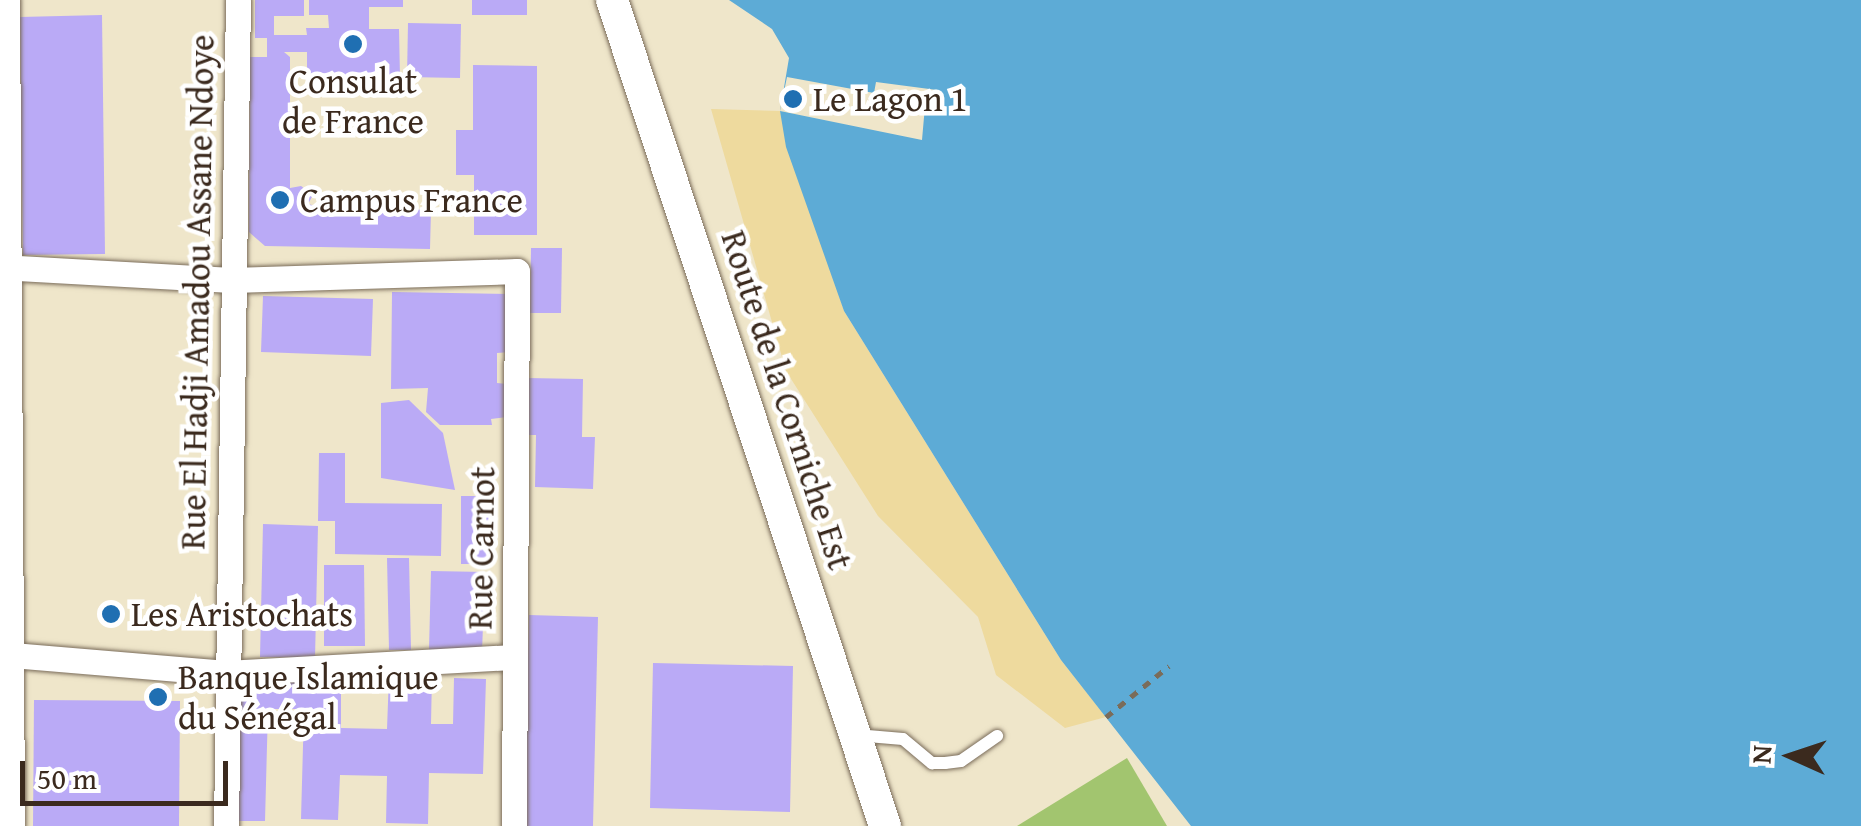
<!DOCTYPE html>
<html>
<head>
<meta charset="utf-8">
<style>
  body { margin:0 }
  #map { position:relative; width:1861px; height:826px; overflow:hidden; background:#efe6ca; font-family:"Gentium Book Plus",serif }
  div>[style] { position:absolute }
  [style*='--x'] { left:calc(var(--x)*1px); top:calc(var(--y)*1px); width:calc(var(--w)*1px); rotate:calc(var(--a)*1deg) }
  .green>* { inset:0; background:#a2c56f }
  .sand>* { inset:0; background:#eeda9e }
  .water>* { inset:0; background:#5dabd6 }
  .pier>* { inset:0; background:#efe6ca }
  .building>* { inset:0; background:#baaaf6 }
  .path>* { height:5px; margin-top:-2.5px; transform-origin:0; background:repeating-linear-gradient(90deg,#7a6c5a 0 8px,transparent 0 16px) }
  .roads { filter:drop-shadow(0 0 2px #7a6c5a) drop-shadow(0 0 2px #7a6c5a) }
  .service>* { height:12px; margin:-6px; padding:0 6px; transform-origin:6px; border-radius:6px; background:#fff }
  .minor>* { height:25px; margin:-12.5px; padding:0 12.5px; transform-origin:12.5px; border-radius:12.5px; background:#fff }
  .tertiary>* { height:32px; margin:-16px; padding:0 16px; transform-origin:16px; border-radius:16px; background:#fff }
  .dots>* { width:28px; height:28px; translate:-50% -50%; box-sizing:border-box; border:5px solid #fff; border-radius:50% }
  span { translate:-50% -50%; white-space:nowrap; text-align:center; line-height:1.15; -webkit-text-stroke:9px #fff; paint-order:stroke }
  .poi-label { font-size:35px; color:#3b2a1e }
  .left { translate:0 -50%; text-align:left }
  .street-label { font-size:35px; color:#3b2a1e }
  .north { position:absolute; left:1741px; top:706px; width:100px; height:100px; -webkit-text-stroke:8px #fff; paint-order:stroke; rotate:273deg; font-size:28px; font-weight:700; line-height:40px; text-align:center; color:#3b2a1e }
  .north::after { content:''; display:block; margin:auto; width:35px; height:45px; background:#3b2a1e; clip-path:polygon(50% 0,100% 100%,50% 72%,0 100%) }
  .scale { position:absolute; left:20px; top:761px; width:208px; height:45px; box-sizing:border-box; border:5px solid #3b2a1e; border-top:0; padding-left:12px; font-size:30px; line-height:35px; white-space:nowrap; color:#3b2a1e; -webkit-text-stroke:8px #fff; paint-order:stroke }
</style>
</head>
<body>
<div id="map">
  <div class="green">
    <i style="clip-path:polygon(1127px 758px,1167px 826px,1017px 826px)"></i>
  </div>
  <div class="sand">
    <i style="clip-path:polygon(711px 109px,780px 111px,844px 311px,1061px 660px,1106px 717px,1065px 728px,996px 675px,978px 617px,878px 516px,786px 371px)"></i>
  </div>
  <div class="water">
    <i style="clip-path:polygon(729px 0,1861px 0,1861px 826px,1191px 826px,1061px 660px,844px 311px,786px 147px,780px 111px,789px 58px,772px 29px)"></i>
  </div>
  <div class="pier">
    <i style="clip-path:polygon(787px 77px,874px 93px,876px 82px,937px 90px,936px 107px,925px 106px,922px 140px,780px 111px)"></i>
  </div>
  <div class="building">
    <i style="clip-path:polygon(255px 0,304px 0,304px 16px,274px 16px,274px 35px,307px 35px,306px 28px,329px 28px,328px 15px,309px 15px,309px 0,403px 0,403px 7px,369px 7px,369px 29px,399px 29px,400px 77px,307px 79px,307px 52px,284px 52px,290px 57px,290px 188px,301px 186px,313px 195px,308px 204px,316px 206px,431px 210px,430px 249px,265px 246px,249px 232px,250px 57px,267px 57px,267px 38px,255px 38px)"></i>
    <i style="clip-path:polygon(472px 0,527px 0,527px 15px,472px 15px)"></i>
    <i style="clip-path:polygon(102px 15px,105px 254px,23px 255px,20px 17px)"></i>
    <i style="clip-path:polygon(408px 23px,461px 24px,460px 78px,407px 77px)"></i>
    <i style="clip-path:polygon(473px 65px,537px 66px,537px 235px,474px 235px,474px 175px,456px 175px,456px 130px,473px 130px)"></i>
    <i style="clip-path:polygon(531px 248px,562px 248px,561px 313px,530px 313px)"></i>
    <i style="clip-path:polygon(392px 292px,512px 294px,511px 352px,497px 353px,497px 383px,507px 384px,507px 417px,491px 419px,492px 425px,440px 425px,426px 412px,428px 388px,391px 389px)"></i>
    <i style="clip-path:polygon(263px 296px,373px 299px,371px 356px,261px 352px)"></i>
    <i style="clip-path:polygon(527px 378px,583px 379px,582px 437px,595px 437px,593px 489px,535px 487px,536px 435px,526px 435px)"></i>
    <i style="clip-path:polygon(409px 400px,443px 433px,455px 490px,381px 478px,381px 403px)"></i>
    <i style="clip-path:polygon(319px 453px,345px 453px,345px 503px,442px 504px,441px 556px,335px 554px,335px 521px,318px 521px)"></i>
    <i style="clip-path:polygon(461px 496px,493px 496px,493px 564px,461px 564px)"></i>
    <i style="clip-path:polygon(263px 524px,318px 526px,315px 658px,260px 657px)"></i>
    <i style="clip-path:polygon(387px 558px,409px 558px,411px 650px,389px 650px)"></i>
    <i style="clip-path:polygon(324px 565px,364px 565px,365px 646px,324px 646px)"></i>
    <i style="clip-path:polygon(431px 571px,485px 572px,482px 652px,429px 650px)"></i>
    <i style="clip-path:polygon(529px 615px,598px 617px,593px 826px,524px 826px)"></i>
    <i style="clip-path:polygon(653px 663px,793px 666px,790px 812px,650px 808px)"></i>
    <i style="clip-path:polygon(389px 675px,432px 675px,431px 724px,453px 724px,454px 678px,486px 679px,483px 774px,429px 773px,428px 824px,386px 823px,387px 776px,340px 775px,338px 820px,301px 819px,304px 709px,268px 709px,265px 821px,233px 821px,236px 678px,341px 680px,341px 728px,387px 729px)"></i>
    <i style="clip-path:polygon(34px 700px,180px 701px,179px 826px,33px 826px)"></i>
  </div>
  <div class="path">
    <i style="--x:1106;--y:717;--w:81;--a:-39"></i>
  </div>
  <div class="roads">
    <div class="service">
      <i style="--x:856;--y:735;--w:47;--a:4.9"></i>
      <i style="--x:903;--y:739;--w:38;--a:40"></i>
      <i style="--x:932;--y:763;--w:13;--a:0"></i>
      <i style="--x:945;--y:763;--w:16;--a:-7"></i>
      <i style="--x:961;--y:761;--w:44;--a:-34.8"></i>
    </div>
    <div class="minor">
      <i style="--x:7;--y:0;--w:826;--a:89.65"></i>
      <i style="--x:0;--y:267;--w:232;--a:3.2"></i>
      <i style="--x:232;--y:280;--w:285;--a:-1.8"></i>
      <i style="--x:517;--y:271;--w:555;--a:90.31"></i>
      <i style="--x:0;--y:654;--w:227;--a:4.8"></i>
      <i style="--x:226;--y:673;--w:289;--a:-3.2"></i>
      <i style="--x:226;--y:826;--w:826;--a:-89.17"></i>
    </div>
    <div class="tertiary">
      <i style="--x:612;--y:0;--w:870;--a:71.71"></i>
    </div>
  </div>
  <div class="dots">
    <i style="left:353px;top:44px;background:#1f6fb2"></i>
    <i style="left:793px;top:99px;background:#1f6fb2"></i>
    <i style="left:280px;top:200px;background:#1f6fb2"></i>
    <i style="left:111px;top:614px;background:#1f6fb2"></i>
    <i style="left:158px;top:697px;background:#1f6fb2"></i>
  </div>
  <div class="poi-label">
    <span style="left:353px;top:101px">Consulat<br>de France</span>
    <span class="left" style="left:813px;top:99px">Le Lagon 1</span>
    <span class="left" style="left:300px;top:200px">Campus France</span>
    <span class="left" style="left:131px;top:614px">Les Aristochats</span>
    <span class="left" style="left:178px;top:697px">Banque Islamique<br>du Sénégal</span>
  </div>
  <div class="street-label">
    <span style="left:197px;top:292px;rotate:-89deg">Rue El Hadji Amadou Assane Ndoye</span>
    <span style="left:787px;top:400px;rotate:72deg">Route de la Corniche Est</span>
    <span style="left:481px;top:548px;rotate:-89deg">Rue Carnot</span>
  </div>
  <div class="north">N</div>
  <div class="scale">50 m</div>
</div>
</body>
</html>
